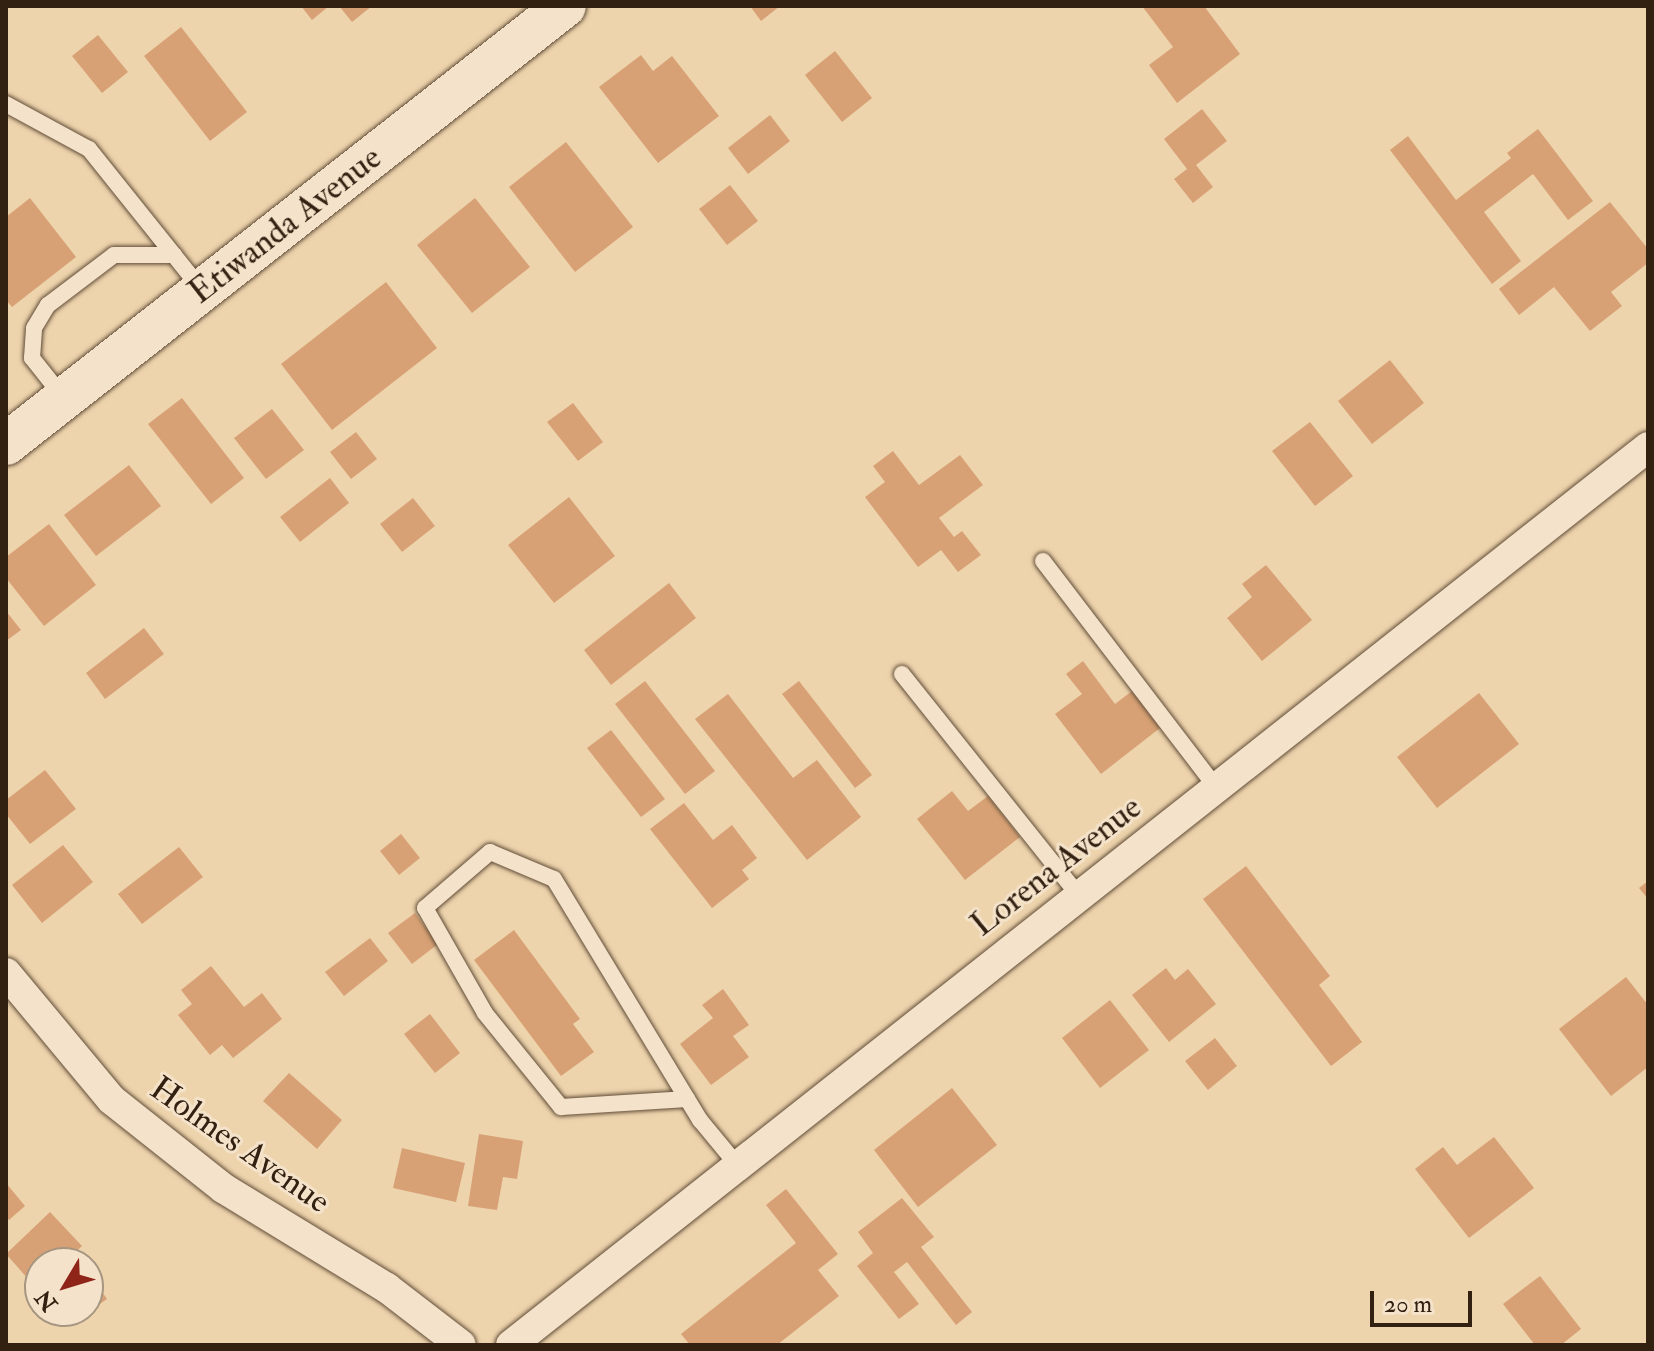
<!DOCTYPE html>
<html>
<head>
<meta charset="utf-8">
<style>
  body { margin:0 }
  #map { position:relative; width:1654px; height:1351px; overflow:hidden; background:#eed4ad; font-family:"IM FELL Double Pica",serif }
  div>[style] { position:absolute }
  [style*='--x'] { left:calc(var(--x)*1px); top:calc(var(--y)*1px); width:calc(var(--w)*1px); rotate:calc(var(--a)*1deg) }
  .building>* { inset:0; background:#d8a175 }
  .roads { filter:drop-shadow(0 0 2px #614d38) drop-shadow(0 0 2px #614d38) }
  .lane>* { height:16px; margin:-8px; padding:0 8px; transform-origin:8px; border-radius:8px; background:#f4e3ca }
  .street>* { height:30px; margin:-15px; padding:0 15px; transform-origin:15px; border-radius:15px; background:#f4e3ca }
  .secondary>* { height:42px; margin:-21px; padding:0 21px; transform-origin:21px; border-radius:21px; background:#f4e3ca }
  span { translate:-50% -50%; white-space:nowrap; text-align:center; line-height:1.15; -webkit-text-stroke:6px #f4e3ca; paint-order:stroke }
  .street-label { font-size:34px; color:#322011 }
  .frame { position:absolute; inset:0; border:8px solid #322011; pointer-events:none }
  .north { position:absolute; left:24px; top:1247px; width:80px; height:80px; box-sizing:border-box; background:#f4e3ca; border:2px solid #a69580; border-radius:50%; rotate:232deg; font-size:22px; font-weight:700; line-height:32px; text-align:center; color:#322011 }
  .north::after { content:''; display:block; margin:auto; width:28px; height:36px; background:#8f2418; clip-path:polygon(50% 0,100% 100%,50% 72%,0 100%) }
  .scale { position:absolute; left:1370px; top:1291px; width:102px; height:36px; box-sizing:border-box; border:4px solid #322011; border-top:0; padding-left:10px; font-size:24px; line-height:28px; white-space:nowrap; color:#322011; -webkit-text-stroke:6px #f4e3ca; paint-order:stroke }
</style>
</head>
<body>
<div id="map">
  <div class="building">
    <i style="clip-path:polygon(301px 6px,329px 6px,312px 20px)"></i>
    <i style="clip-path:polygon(339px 6px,372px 6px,352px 22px)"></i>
    <i style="clip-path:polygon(750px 6px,780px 6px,761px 21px)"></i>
    <i style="clip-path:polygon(1142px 6px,1204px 6px,1240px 54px,1177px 103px,1149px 65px,1173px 47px)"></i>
    <i style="clip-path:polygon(181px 27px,247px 112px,210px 141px,144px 56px)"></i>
    <i style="clip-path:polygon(98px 35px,128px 72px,102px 93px,72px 56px)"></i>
    <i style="clip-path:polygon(835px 51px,872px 98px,842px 122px,805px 75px)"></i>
    <i style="clip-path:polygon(641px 55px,653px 71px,672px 56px,719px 116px,658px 163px,599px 87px)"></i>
    <i style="clip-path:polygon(1202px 109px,1227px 141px,1196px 165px,1213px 187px,1193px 203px,1174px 179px,1187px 169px,1164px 139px)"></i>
    <i style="clip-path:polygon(770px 115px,790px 141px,748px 174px,728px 148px)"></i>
    <i style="clip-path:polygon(1538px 129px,1593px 201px,1568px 220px,1533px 174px,1484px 212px,1521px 261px,1492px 284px,1390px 150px,1408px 136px,1456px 200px,1511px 158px,1507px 153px)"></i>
    <i style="clip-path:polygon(566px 142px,633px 227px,575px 272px,509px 187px)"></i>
    <i style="clip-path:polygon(730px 185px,758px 221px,727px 245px,699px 209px)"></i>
    <i style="clip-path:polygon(30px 198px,76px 257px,12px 307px,6px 300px,6px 217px)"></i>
    <i style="clip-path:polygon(475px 198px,530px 267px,472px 313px,417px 245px)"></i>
    <i style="clip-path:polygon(1610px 202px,1648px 249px,1648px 263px,1611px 292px,1622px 306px,1590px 331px,1554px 287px,1519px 315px,1499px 289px)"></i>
    <i style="clip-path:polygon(386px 282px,437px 348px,332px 430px,281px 364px)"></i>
    <i style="clip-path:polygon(1390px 360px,1424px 403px,1372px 444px,1338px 401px)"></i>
    <i style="clip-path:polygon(182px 398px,244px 478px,211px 504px,148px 424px)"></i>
    <i style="clip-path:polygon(573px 403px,603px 442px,578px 461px,547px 422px)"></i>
    <i style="clip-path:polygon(272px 409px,304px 450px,266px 479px,234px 438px)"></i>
    <i style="clip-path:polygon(1310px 422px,1353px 476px,1315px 506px,1272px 451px)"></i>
    <i style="clip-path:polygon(356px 432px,377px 459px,351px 479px,330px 452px)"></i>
    <i style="clip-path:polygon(893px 451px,919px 485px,960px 455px,983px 485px,939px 518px,954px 537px,962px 531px,981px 555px,958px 572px,941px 550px,918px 567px,865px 497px,885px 482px,873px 466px)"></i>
    <i style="clip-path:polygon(129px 465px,161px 506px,96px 556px,64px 515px)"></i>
    <i style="clip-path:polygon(330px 478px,349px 503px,300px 542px,280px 517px)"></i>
    <i style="clip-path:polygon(569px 497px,615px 556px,554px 603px,508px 545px)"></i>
    <i style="clip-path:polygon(413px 498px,435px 526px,402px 552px,380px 524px)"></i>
    <i style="clip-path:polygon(49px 524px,96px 585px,44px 626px,6px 578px,6px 557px)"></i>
    <i style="clip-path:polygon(1266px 565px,1312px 620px,1262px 661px,1227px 618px,1252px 597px,1242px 584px)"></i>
    <i style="clip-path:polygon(669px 583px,696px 618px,611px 685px,584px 650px)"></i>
    <i style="clip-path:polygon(6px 611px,21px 630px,6px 641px)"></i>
    <i style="clip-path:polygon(144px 628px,164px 654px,105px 699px,86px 673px)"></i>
    <i style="clip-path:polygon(1083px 661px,1115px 704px,1132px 691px,1160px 728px,1101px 774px,1055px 714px,1082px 694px,1066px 674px)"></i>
    <i style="clip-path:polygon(645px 681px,715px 771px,685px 794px,615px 704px)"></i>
    <i style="clip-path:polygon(799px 681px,872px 775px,855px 788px,782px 694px)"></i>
    <i style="clip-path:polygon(1479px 693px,1519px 744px,1437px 808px,1397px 757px)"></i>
    <i style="clip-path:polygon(728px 694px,793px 778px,817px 760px,861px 817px,807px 860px,695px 719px)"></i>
    <i style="clip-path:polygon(611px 730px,665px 799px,641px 817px,587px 748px)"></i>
    <i style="clip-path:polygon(45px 770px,76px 809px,30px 844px,6px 814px,6px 800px)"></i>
    <i style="clip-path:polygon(952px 791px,968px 811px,988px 796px,1020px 837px,965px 880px,917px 819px)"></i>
    <i style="clip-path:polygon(684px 803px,713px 840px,732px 825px,757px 858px,742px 870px,749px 879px,712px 908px,650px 829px)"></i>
    <i style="clip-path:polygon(401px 834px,420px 858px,399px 875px,380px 851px)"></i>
    <i style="clip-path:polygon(63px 845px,93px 882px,42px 923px,12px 885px)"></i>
    <i style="clip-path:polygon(179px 847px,203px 877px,142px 924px,118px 894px)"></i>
    <i style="clip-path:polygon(1246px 866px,1330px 976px,1319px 985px,1362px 1042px,1331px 1066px,1203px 899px)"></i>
    <i style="clip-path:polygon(1648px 881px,1648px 899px,1639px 888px)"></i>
    <i style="clip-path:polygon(415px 913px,438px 944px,412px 964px,388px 933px)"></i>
    <i style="clip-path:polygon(514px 930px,580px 1019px,573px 1024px,594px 1052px,561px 1076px,474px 960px)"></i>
    <i style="clip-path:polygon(370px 938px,388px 961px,344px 996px,325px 972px)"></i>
    <i style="clip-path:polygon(211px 966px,244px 1007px,262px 993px,282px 1019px,233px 1058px,222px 1045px,210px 1055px,178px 1015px,192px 1004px,181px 990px)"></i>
    <i style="clip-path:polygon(1166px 968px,1175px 980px,1188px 969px,1216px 1004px,1169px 1042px,1132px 995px)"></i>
    <i style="clip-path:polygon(1626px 977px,1648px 1005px,1648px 1067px,1611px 1096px,1559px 1029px)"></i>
    <i style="clip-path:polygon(723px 989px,749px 1025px,733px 1036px,749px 1057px,711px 1085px,680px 1044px,713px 1018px,702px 1005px)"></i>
    <i style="clip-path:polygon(1110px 1000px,1149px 1050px,1100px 1088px,1062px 1038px)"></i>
    <i style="clip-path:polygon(430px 1014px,460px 1053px,435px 1073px,404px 1034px)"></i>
    <i style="clip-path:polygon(1215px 1038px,1237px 1066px,1208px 1090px,1185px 1061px)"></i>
    <i style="clip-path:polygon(289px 1073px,342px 1120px,317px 1149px,263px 1101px)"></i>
    <i style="clip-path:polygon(952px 1088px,997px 1145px,918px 1207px,874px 1150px)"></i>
    <i style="clip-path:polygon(479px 1134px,523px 1141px,517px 1179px,503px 1177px,497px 1210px,468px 1206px)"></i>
    <i style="clip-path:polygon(1494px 1137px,1534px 1188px,1469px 1238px,1415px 1169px,1443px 1147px,1457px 1165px)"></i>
    <i style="clip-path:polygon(402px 1148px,465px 1163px,456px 1202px,393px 1188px)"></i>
    <i style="clip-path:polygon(6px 1183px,25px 1206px,9px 1220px,6px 1216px)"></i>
    <i style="clip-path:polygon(786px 1189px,838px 1254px,818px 1270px,839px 1296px,777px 1345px,690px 1345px,681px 1334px,796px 1243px,766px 1205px)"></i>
    <i style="clip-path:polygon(902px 1198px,934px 1237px,921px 1247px,972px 1312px,956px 1325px,907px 1262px,894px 1272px,919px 1304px,899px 1319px,857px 1266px,873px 1253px,858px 1232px)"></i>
    <i style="clip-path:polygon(50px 1212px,82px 1246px,64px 1263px,40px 1263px,37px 1289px,6px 1254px)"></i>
    <i style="clip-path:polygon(88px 1272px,107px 1299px,81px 1317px,77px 1311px,88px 1311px)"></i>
    <i style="clip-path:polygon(1540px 1276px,1581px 1329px,1561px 1345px,1535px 1345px,1503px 1304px)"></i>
  </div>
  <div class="roads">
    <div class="lane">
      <i style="--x:6;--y:104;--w:94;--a:28.5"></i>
      <i style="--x:89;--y:149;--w:179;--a:51.3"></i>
      <i style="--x:63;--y:397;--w:50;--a:-128.5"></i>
      <i style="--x:32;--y:358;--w:30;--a:-86"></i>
      <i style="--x:34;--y:328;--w:27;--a:-59"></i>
      <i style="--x:48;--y:305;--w:83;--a:-37.1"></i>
      <i style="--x:114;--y:255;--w:60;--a:0"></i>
      <i style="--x:1043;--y:561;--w:285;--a:52.6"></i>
      <i style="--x:902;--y:674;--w:284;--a:51.4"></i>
      <i style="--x:687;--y:1099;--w:126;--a:176.4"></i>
      <i style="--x:561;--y:1107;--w:121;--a:-129"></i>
      <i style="--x:485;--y:1013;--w:121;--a:-119.7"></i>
      <i style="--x:425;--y:908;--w:86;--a:-40.7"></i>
      <i style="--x:490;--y:852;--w:69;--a:22.9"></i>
      <i style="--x:554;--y:879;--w:282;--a:58.8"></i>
      <i style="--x:700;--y:1120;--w:60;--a:50.4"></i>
    </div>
    <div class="street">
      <i style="--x:6;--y:973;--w:165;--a:50.2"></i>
      <i style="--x:112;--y:1100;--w:142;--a:38.4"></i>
      <i style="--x:223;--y:1188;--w:192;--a:31.4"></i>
      <i style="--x:387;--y:1288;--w:93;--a:37.6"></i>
      <i style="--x:511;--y:1345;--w:1449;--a:-38.3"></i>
    </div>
    <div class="secondary">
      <i style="--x:6;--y:444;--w:710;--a:-38.08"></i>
    </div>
  </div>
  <div class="street-label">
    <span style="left:285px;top:225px;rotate:-38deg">Etiwanda Avenue</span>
    <span style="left:1056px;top:866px;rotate:-38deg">Lorena Avenue</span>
    <span style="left:240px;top:1145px;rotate:35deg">Holmes Avenue</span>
  </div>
  <div class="frame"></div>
  <div class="north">N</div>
  <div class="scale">20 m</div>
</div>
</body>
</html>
